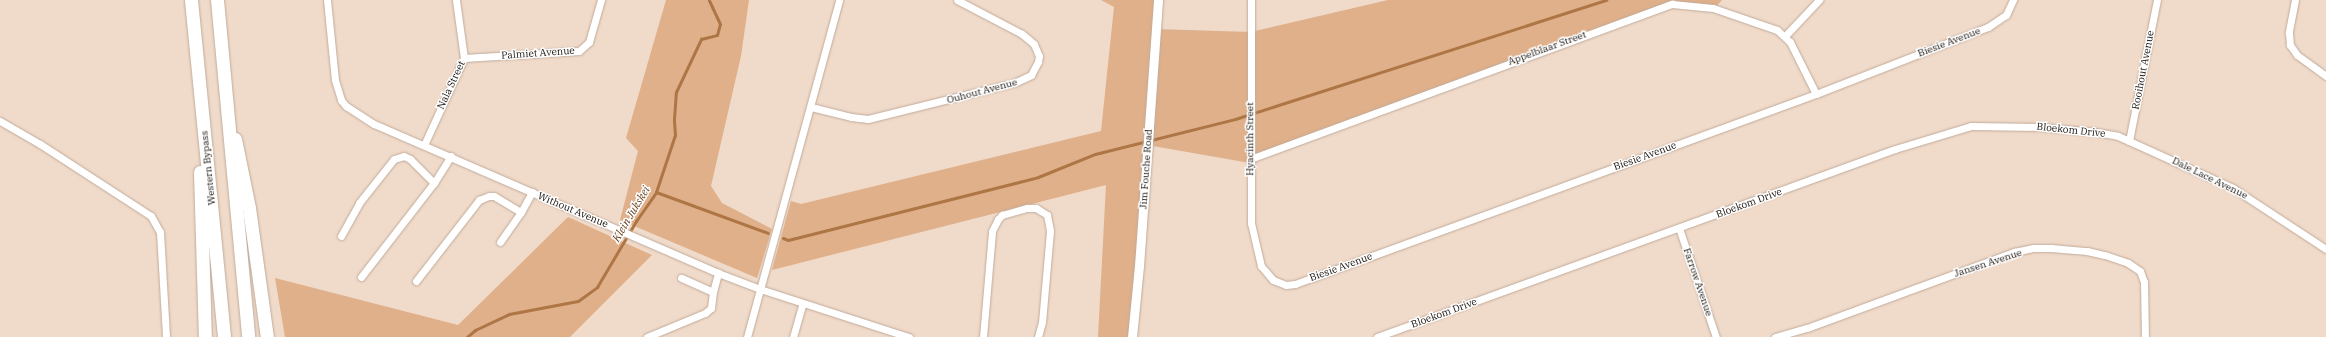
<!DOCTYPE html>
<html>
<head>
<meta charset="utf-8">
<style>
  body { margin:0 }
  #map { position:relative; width:2326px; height:337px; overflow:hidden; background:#f0dac9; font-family:"IBM Plex Serif",serif }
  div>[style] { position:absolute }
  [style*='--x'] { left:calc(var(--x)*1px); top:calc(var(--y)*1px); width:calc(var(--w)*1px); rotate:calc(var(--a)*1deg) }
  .green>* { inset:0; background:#dfb08a }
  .stream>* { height:3px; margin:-1.5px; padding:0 1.5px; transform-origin:1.5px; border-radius:1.5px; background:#ae7545 }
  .roads { filter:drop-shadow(0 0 1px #c0ab9b) drop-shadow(0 0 1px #c0ab9b) }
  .minor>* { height:7px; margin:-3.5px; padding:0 3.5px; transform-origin:3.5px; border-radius:3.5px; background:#fff }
  .tertiary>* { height:9px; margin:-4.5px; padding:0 4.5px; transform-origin:4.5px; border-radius:4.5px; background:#fff }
  .motorway>* { height:13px; margin:-6.5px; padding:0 6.5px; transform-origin:6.5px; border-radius:6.5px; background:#fff }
  span { translate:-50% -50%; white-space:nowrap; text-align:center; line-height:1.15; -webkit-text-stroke:3px #fff; paint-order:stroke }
  .street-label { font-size:10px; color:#18110b }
  .water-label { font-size:11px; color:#69411c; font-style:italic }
</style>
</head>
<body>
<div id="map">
  <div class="green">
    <i style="clip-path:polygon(666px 0,749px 0,741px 56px,711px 186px,722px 203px,772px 229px,757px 278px,620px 220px,638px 151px,626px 138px)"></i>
    <i style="clip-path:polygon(1101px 0,1157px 0,1155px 29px,1251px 32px,1388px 0,1722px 0,1713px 10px,1673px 7px,1250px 163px,1147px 145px,1131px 337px,1098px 337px,1106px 185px,772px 270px,791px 201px,801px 204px,1101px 131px,1114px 7px)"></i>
    <i style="clip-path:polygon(568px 217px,652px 255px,570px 337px,285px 337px,275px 278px,458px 325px)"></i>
  </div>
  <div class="stream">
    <i style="--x:656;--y:192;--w:119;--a:20.1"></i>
    <i style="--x:783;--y:238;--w:5;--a:22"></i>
    <i style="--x:788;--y:240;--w:258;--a:-14.1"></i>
    <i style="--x:1038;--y:177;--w:61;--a:-22"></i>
    <i style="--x:1095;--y:154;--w:144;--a:-14"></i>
    <i style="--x:1235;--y:119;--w:390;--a:-17.8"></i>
    <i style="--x:467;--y:337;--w:11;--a:-41"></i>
    <i style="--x:475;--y:330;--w:38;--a:-25"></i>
    <i style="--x:509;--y:314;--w:70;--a:-10.7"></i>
    <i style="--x:578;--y:301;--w:24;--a:-36"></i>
    <i style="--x:597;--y:287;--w:77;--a:-59.4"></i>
    <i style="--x:636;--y:221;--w:35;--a:-55"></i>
    <i style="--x:656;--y:192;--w:60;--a:-71.6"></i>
    <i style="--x:675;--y:135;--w:16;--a:-94"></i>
    <i style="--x:674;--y:119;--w:27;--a:-86"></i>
    <i style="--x:676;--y:92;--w:59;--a:-64.7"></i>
    <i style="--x:701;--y:39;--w:16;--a:-14"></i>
    <i style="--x:717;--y:35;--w:11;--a:-75"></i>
    <i style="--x:720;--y:24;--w:26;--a:-115"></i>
  </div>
  <div class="roads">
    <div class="minor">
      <i style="--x:327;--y:0;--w:80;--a:84.3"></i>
      <i style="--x:335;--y:80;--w:21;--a:73"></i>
      <i style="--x:341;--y:100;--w:8;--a:50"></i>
      <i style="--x:346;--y:106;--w:33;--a:33"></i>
      <i style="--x:374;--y:124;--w:375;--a:23.4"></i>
      <i style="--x:718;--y:273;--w:45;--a:20.9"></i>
      <i style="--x:760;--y:289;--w:157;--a:17.9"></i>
      <i style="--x:1251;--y:0;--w:223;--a:90"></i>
      <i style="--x:1251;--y:223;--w:44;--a:76.9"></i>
      <i style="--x:1261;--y:266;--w:18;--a:49"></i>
      <i style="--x:1273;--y:280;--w:14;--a:21"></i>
      <i style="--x:1286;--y:285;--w:9;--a:-6"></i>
      <i style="--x:1295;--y:284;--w:555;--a:-20.04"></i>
      <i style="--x:1816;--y:94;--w:185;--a:-21.3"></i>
      <i style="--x:1988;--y:27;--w:22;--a:-34"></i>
      <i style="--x:2006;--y:15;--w:17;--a:-65"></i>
      <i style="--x:2295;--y:0;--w:33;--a:101"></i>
      <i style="--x:2289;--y:32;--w:13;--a:86"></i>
      <i style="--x:2290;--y:45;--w:12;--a:55"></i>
      <i style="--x:2297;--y:55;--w:36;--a:36"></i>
      <i style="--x:1785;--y:36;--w:50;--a:-46.6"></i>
      <i style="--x:464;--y:58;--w:115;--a:-3.5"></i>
      <i style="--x:579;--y:51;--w:13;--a:-42"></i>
      <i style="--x:589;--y:42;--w:44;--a:-74.1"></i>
      <i style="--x:811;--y:107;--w:41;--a:14"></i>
      <i style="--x:851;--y:117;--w:17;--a:7"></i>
      <i style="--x:868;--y:119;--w:150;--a:-13.9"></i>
      <i style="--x:1014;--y:83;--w:19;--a:-25"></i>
      <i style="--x:1031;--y:75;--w:15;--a:-62"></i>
      <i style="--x:1038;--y:62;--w:6;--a:-81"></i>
      <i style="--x:1039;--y:56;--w:13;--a:-113"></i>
      <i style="--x:1034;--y:44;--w:16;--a:-140"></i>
      <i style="--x:1022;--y:34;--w:73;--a:-152.4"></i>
      <i style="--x:0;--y:121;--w:46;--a:29.9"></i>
      <i style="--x:40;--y:144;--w:132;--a:33"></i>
      <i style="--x:151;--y:216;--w:18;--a:61"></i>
      <i style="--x:160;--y:232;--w:105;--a:86.7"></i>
      <i style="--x:2129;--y:141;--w:144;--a:-78.8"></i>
      <i style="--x:424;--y:145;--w:96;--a:-65.3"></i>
      <i style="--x:464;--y:58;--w:59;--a:-97.9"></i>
      <i style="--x:1250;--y:159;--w:450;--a:-20.2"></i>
      <i style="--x:1672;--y:4;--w:41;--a:5.6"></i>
      <i style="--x:1713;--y:8;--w:68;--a:19"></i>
      <i style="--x:1777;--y:30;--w:18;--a:43"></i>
      <i style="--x:1790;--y:42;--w:58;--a:63.4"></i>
      <i style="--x:1679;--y:228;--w:115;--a:71.3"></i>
      <i style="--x:341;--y:236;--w:38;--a:-61"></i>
      <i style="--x:359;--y:203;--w:56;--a:-51.5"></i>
      <i style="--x:394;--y:159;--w:10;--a:-17"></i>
      <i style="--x:404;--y:156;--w:7;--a:27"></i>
      <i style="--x:410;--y:159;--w:34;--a:45"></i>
      <i style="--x:500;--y:242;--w:37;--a:-55"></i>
      <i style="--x:361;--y:277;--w:119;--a:-52.2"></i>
      <i style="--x:434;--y:183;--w:32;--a:-58"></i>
      <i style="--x:416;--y:281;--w:103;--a:-52.1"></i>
      <i style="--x:479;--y:200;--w:11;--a:-22"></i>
      <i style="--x:489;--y:196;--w:5;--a:0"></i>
      <i style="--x:494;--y:196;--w:31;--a:31"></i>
      <i style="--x:521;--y:212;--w:23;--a:-61"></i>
      <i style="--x:713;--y:292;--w:20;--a:-75"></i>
      <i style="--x:647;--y:337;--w:63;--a:-22.5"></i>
      <i style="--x:705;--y:313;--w:8;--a:-40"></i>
      <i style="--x:711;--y:308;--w:16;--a:-83"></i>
      <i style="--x:713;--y:292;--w:35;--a:-156"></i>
      <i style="--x:747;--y:337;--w:349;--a:-74.7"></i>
      <i style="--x:793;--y:337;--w:35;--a:-74"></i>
      <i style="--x:983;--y:337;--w:106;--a:-85.1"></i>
      <i style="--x:992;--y:231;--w:13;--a:-63"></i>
      <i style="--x:998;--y:219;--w:6;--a:-45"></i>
      <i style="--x:1002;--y:215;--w:26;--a:-16"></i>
      <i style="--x:1027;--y:208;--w:9;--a:0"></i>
      <i style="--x:1036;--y:208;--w:13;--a:32"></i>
      <i style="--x:1047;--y:215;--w:16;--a:79"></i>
      <i style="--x:1050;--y:231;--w:91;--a:95"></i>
      <i style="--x:1042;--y:322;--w:16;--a:105"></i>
      <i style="--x:1377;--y:337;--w:551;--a:-19.95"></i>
      <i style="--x:1895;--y:149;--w:79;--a:-16.8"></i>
      <i style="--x:1971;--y:126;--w:70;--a:0.8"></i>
      <i style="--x:2041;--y:127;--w:55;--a:5.2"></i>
      <i style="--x:2096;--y:132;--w:22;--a:10"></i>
      <i style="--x:2118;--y:136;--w:126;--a:24.3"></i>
      <i style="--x:2233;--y:188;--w:111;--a:33.3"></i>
      <i style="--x:1775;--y:337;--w:33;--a:-16"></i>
      <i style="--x:1807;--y:328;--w:221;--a:-20.2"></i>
      <i style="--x:2014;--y:252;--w:19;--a:-12"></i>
      <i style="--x:2033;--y:248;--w:18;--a:0"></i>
      <i style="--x:2051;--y:248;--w:36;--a:5"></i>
      <i style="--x:2087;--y:251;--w:18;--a:13"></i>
      <i style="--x:2105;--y:255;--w:24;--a:19"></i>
      <i style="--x:2128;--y:263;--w:14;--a:34"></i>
      <i style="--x:2140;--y:271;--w:12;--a:70"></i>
      <i style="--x:2144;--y:282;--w:55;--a:89"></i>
    </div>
    <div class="tertiary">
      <i style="--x:1132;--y:337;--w:71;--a:-84.4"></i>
      <i style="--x:1139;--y:266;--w:267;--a:-85.9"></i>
    </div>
    <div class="motorway">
      <i style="--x:191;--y:0;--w:339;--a:84.4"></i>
      <i style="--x:217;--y:0;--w:338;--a:84.7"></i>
      <i style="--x:235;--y:139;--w:70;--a:78.5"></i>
      <i style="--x:249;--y:208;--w:130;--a:82.1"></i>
      <i style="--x:200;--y:172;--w:165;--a:88.3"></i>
    </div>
  </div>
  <div class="street-label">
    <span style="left:1949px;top:42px;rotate:-21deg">Biesie Avenue</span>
    <span style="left:1547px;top:48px;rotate:-20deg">Appelblaar Street</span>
    <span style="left:538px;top:53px;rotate:-4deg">Palmiet Avenue</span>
    <span style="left:2143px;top:70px;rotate:-79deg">Rooihout Avenue</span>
    <span style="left:451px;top:85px;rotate:-65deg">Nala Street</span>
    <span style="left:982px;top:91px;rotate:-15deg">Ouhout Avenue</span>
    <span style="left:2071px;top:130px;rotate:6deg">Bloekom Drive</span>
    <span style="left:1250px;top:139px;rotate:-90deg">Hyacinth Street</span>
    <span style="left:1645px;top:156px;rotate:-20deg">Biesie Avenue</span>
    <span style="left:208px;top:168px;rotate:-96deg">Western Bypass</span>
    <span style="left:1146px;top:169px;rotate:-86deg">Jim Fouche Road</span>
    <span style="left:2210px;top:178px;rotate:26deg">Dale Lace Avenue</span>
    <span style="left:1749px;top:203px;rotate:-20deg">Bloekom Drive</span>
    <span style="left:573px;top:210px;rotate:23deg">Without Avenue</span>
    <span style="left:1988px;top:263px;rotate:-18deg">Jansen Avenue</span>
    <span style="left:1341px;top:267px;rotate:-20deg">Biesie Avenue</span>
    <span style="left:1698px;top:282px;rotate:71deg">Farrow Avenue</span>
    <span style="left:1444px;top:313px;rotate:-20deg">Bloekom Drive</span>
  </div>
  <div class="water-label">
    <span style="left:631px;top:214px;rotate:-59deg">Klein Jukskei</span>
  </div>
</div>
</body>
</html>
